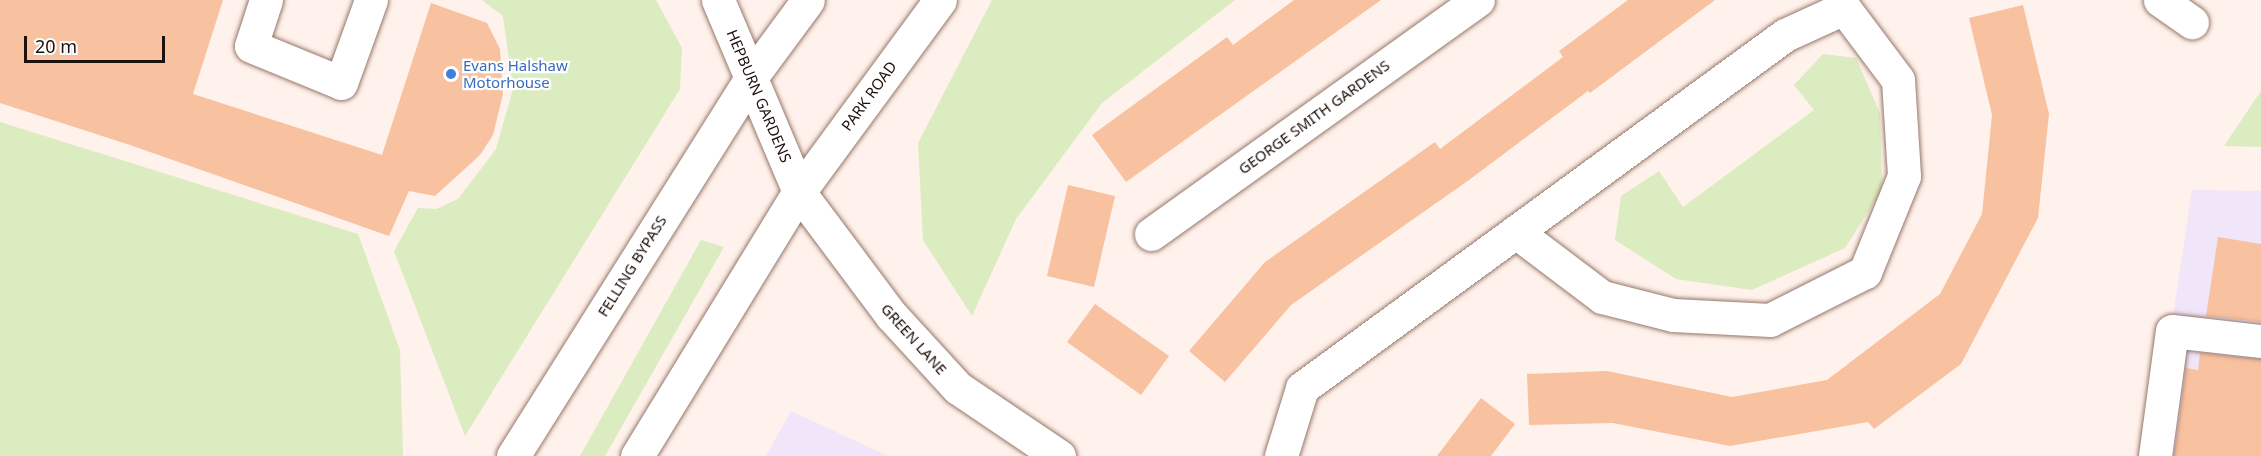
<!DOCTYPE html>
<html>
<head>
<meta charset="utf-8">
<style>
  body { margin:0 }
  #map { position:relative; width:2261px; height:456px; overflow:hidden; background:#fff1eb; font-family:"Noto Sans",sans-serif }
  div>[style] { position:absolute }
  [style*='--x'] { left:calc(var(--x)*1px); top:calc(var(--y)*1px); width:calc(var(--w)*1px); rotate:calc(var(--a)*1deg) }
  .industrial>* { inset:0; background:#f1e5f9 }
  .green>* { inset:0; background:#dcecc1 }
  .building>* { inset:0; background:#f8c1a0 }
  .roads { filter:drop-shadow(0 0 2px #96786a) drop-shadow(0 0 2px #96786a) }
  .minor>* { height:33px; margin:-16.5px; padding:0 16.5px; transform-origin:16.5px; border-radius:16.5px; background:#fff }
  .highway>* { height:33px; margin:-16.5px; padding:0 16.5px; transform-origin:16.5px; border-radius:16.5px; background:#fff }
  .dots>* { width:16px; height:16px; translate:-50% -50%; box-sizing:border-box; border:3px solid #fff; border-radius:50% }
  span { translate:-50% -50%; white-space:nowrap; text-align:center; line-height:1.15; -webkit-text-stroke:4.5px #fff; paint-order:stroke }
  .shop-label { font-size:15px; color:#366cbe }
  .left { translate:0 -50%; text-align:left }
  .street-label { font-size:15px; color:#1c110c }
  .scale { position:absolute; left:24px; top:36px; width:141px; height:27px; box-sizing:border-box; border:3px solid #1c110c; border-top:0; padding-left:8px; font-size:18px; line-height:21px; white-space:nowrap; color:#1c110c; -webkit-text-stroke:4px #fff; paint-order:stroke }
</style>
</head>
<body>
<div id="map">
  <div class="industrial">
    <i style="clip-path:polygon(2192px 190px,2261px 191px,2261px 456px,2152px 456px)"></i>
    <i style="clip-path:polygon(791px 411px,888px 456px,766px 456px)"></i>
  </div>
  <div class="green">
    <i style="clip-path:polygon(482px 0,656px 0,682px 48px,680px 89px,465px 436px,394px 251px,418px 208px,436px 209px,458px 199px,496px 149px,513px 89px,503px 16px)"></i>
    <i style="clip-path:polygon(992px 0,1235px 0,1102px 103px,1016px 219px,972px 316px,923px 240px,918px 143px)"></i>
    <i style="clip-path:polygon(1823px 54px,1856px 58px,1880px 113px,1882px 190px,1845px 248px,1752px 290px,1676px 279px,1615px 240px,1621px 196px,1659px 171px,1683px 207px,1814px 110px,1794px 85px)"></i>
    <i style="clip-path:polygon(2261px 91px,2261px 147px,2224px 146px)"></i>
    <i style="clip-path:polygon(0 122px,358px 234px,400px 350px,403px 456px,0 456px)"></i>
    <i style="clip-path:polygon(701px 240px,724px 247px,605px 456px,580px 456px)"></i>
  </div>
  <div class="building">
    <i style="clip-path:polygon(0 0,223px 0,193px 94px,382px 155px,431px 3px,487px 23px,500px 49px,503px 94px,493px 135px,480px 155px,435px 196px,409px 191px,389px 236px,130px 145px,0 103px)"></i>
    <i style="clip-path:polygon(1294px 0,1381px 0,1126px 182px,1092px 135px,1227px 37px,1233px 45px)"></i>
    <i style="clip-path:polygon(1628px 0,1715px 0,1590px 93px,1588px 91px,1469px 180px,1291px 305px,1225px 382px,1189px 351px,1265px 262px,1435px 142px,1440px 149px,1563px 57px,1559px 51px)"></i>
    <i style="clip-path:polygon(2023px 5px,2049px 114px,2038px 218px,1961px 364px,1874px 429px,1868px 422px,1730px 446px,1613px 423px,1529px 425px,1527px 374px,1607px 371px,1732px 397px,1827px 380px,1940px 294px,1982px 214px,1992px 115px,1969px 18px)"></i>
    <i style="clip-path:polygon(1068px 185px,1115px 196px,1094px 287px,1047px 276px)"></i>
    <i style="clip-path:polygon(2218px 237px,2261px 244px,2261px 322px,2206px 316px)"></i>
    <i style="clip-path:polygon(1095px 304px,1169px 356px,1141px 395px,1067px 342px)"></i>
    <i style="clip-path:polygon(2200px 353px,2261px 359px,2261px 456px,2174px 456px,2186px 368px,2198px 370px)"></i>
    <i style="clip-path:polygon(1481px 398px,1515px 424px,1491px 456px,1437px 456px)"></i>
  </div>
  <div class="roads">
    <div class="minor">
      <i style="--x:266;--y:0;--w:48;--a:108.1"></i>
      <i style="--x:251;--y:46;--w:97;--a:22.3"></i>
      <i style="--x:341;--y:83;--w:88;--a:-70.1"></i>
      <i style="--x:718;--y:0;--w:208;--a:67.1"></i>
      <i style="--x:799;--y:192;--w:154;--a:53.2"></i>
      <i style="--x:891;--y:315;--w:99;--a:47.5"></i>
      <i style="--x:958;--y:388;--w:122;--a:34"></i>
      <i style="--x:2160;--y:0;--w:39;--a:35"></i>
      <i style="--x:1151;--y:234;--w:402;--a:-35.6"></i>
      <i style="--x:1281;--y:456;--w:71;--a:-72.8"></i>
      <i style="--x:1302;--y:388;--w:598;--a:-36.16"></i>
      <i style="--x:1785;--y:35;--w:65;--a:-24.6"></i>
      <i style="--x:1844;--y:8;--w:90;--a:53.1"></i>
      <i style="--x:1898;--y:80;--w:96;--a:86.4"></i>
      <i style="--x:1904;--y:176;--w:104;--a:112.1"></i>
      <i style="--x:1865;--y:272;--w:106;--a:153.2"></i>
      <i style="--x:1770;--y:320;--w:97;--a:-177"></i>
      <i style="--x:1673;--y:315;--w:73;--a:-165.8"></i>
      <i style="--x:1602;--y:297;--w:108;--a:-142.9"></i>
      <i style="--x:2155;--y:456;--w:126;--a:-82.3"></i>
      <i style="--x:2172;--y:331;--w:90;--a:6.4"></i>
    </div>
    <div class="highway">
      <i style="--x:513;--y:456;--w:449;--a:-57.8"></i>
      <i style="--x:752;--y:76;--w:94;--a:-53.6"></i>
      <i style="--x:637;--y:456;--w:310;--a:-58.5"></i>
      <i style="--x:799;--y:192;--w:238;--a:-53.7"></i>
    </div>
  </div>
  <div class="dots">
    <i style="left:451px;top:74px;background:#3f7fe0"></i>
  </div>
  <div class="shop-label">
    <span class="left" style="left:463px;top:74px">Evans Halshaw<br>Motorhouse</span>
  </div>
  <div class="street-label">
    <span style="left:759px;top:96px;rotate:67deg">HEPBURN GARDENS</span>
    <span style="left:869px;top:96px;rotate:-54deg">PARK ROAD</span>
    <span style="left:1314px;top:117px;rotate:-36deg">GEORGE SMITH GARDENS</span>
    <span style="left:632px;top:266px;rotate:-58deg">FELLING BYPASS</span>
    <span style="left:914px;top:339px;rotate:48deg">GREEN LANE</span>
  </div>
  <div class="scale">20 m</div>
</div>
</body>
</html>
